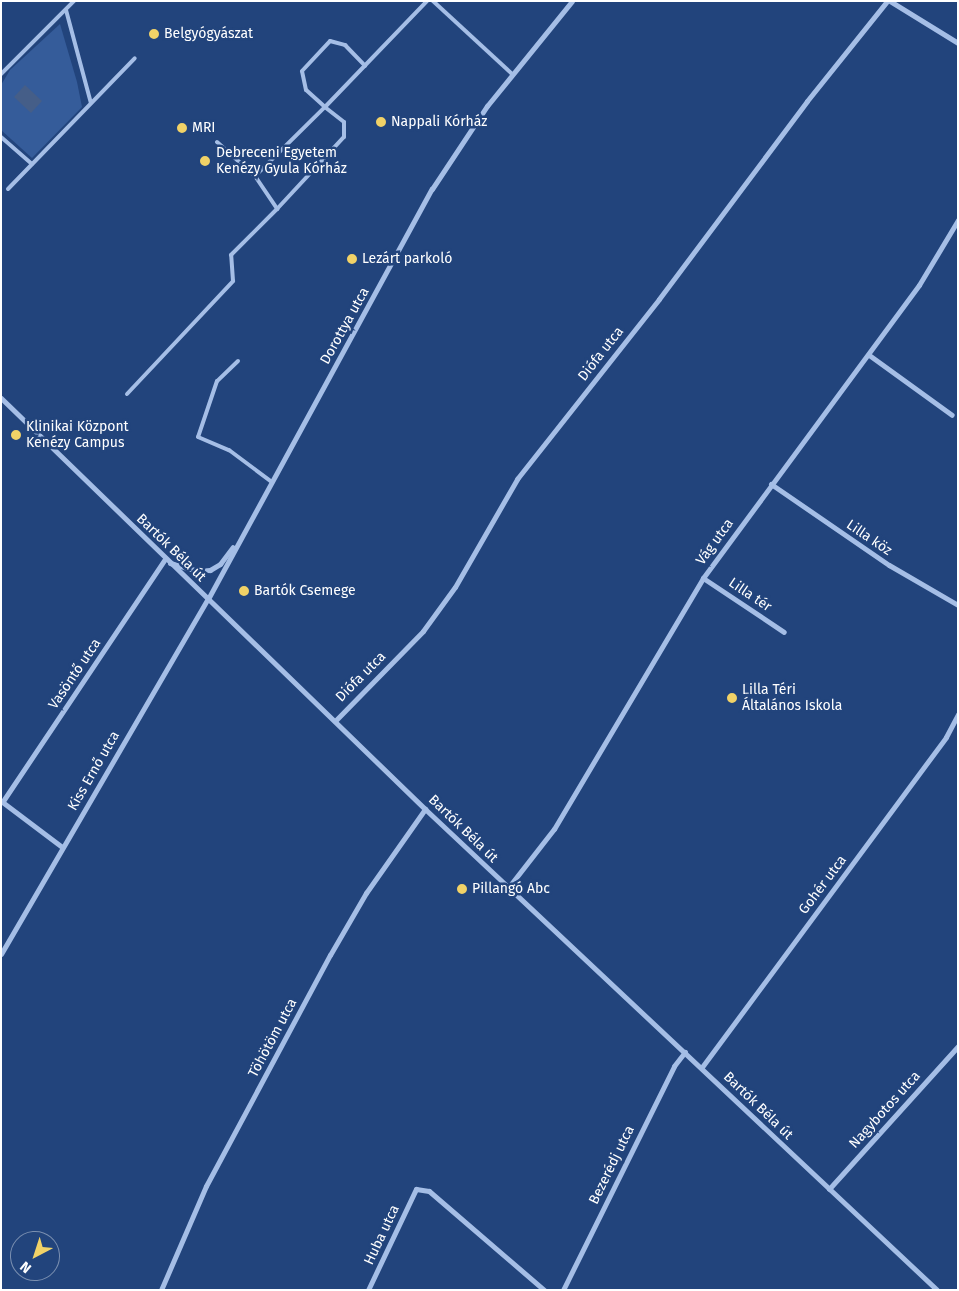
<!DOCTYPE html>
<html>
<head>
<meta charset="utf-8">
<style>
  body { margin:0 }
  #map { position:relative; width:959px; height:1291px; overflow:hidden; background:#22447c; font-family:"Fira Sans",sans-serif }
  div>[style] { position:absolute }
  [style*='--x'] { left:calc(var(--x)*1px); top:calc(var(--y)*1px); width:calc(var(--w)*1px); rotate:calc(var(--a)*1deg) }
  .green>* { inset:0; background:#355c9a }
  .water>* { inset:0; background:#455e88 }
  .service>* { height:4px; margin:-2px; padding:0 2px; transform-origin:2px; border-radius:2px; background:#a5bee6 }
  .minor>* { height:5px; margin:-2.5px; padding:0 2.5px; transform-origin:2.5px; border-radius:2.5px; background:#a5bee6 }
  .dots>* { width:14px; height:14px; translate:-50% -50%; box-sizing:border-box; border:2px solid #22447c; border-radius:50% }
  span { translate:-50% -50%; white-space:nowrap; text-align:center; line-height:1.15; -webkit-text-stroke:5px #22447c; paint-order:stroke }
  .poi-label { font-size:14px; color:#fff }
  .left { translate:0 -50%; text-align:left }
  .street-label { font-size:14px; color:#fff }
  .frame { position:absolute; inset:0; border:2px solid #fff; pointer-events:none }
  .north { position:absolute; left:10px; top:1231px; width:50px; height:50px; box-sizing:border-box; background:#22447c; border:1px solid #7a8fb0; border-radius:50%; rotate:220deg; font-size:14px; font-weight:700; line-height:20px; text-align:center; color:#fff }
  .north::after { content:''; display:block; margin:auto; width:18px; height:22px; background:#f1d267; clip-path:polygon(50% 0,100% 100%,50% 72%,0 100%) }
</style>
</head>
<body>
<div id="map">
  <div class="green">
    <i style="clip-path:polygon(60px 24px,77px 82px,82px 107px,32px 158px,1px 130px,1px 85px,10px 70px)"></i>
  </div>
  <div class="water">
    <i style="clip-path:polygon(25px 85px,42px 101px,31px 113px,14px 97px)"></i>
  </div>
  <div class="service">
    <i style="--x:433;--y:1;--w:108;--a:42.7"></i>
    <i style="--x:66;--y:10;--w:96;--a:75"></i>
    <i style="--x:1;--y:74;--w:103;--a:-45"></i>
    <i style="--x:1;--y:137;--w:41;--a:41.1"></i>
    <i style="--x:217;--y:142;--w:51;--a:41.8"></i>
    <i style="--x:255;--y:176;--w:98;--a:-44.6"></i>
    <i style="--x:325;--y:107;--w:25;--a:-138"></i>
    <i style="--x:306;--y:90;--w:19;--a:-102"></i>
    <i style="--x:302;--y:71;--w:41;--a:-47"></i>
    <i style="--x:330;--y:41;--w:16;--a:15"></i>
    <i style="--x:345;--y:45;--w:29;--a:46"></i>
    <i style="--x:255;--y:176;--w:40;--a:56"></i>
    <i style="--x:8;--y:189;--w:182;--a:-45.9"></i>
    <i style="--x:238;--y:361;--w:29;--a:136"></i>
    <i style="--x:217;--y:381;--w:59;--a:108.7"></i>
    <i style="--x:198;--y:437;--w:34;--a:23"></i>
    <i style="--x:229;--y:450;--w:54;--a:36.7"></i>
    <i style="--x:127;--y:394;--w:155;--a:-46.8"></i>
    <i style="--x:233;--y:281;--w:26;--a:-94"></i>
    <i style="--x:231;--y:255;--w:65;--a:-45"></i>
    <i style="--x:277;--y:209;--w:98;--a:-47.1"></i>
    <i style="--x:344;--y:137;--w:15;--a:-90"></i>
    <i style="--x:344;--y:122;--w:24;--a:-142"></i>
    <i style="--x:325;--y:107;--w:147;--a:-46.1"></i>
  </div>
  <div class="minor">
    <i style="--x:890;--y:1;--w:80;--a:31.7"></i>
    <i style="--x:869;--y:355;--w:102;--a:35.9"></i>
    <i style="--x:1;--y:398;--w:591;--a:44.11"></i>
    <i style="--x:425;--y:809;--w:702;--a:43.21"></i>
    <i style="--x:771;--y:484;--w:143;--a:34.5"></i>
    <i style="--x:889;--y:565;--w:80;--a:30.1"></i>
    <i style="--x:170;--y:563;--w:29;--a:16"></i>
    <i style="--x:198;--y:571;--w:12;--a:-5"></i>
    <i style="--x:210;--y:570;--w:12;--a:-31"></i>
    <i style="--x:220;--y:564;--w:21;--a:-53"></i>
    <i style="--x:703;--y:578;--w:97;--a:33.7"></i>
    <i style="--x:335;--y:721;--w:126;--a:-45.6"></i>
    <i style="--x:423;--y:631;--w:54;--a:-54"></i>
    <i style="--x:455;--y:587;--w:125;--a:-60.1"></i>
    <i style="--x:517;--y:479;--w:229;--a:-51.7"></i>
    <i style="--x:659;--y:299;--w:247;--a:-53.2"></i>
    <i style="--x:807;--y:101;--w:128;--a:-51.3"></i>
    <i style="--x:1;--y:801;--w:76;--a:37"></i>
    <i style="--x:3;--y:801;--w:291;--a:-56.2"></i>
    <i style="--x:508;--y:888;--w:75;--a:-52.1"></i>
    <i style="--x:554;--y:829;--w:292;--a:-59.3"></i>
    <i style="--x:703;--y:578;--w:364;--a:-53.6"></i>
    <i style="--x:919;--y:285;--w:76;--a:-59"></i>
    <i style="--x:1;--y:954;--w:411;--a:-59.8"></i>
    <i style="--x:208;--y:599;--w:467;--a:-61.4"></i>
    <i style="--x:432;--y:189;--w:100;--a:-56.5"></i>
    <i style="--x:487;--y:106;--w:135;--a:-51"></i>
    <i style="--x:702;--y:1067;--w:410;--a:-53.5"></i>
    <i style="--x:946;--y:737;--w:26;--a:-62"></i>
    <i style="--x:829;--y:1189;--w:193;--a:-47.9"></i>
    <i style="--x:161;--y:1290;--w:113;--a:-66.6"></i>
    <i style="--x:206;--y:1186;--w:262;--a:-61.8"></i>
    <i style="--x:330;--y:955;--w:72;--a:-59.9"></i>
    <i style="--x:366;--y:893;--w:103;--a:-54.9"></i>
    <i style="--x:368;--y:1290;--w:112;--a:-64.6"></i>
    <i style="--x:416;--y:1189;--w:13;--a:9"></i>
    <i style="--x:429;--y:1191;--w:152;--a:40.7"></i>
    <i style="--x:563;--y:1290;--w:250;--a:-63.6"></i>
    <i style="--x:674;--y:1066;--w:18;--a:-52"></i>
  </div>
  <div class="dots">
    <i style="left:154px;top:34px;background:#f1d267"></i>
    <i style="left:381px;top:122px;background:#f1d267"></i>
    <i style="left:182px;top:128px;background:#f1d267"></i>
    <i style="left:205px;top:161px;background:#f1d267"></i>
    <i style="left:352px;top:259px;background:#f1d267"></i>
    <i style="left:16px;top:435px;background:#f1d267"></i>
    <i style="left:244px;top:591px;background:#f1d267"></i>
    <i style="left:732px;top:698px;background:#f1d267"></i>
    <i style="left:462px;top:889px;background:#f1d267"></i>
  </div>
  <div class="poi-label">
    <span class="left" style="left:164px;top:34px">Belgyógyászat</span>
    <span class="left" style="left:391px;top:122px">Nappali Kórház</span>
    <span class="left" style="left:192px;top:128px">MRI</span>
    <span class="left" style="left:216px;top:161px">Debreceni Egyetem<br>Kenézy Gyula Kórház</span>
    <span class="left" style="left:362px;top:259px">Lezárt parkoló</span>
    <span class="left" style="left:26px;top:435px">Klinikai Központ<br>Kenézy Campus</span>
    <span class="left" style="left:254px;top:591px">Bartók Csemege</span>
    <span class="left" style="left:742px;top:698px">Lilla Téri<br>Általános Iskola</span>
    <span class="left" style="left:472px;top:889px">Pillangó Abc</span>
  </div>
  <div class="street-label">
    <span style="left:345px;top:326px;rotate:-61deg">Dorottya utca</span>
    <span style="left:601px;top:354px;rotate:-52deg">Diófa utca</span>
    <span style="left:869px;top:538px;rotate:34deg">Lilla köz</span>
    <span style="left:715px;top:542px;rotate:-54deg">Vág utca</span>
    <span style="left:171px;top:548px;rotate:44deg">Bartók Béla út</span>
    <span style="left:750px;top:595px;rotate:34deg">Lilla tér</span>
    <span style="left:75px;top:674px;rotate:-56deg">Vasöntő utca</span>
    <span style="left:361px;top:677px;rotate:-45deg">Diófa utca</span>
    <span style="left:94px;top:771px;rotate:-60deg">Kiss Ernő utca</span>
    <span style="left:463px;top:829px;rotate:44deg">Bartók Béla út</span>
    <span style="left:823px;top:885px;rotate:-53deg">Gohér utca</span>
    <span style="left:273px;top:1038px;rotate:-62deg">Töhötöm utca</span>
    <span style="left:758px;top:1106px;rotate:44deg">Bartók Béla út</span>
    <span style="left:885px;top:1110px;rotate:-48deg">Nagybotos utca</span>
    <span style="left:612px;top:1165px;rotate:-64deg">Bezerédj utca</span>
    <span style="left:382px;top:1235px;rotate:-65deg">Huba utca</span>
  </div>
  <div class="frame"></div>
  <div class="north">N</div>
</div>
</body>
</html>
